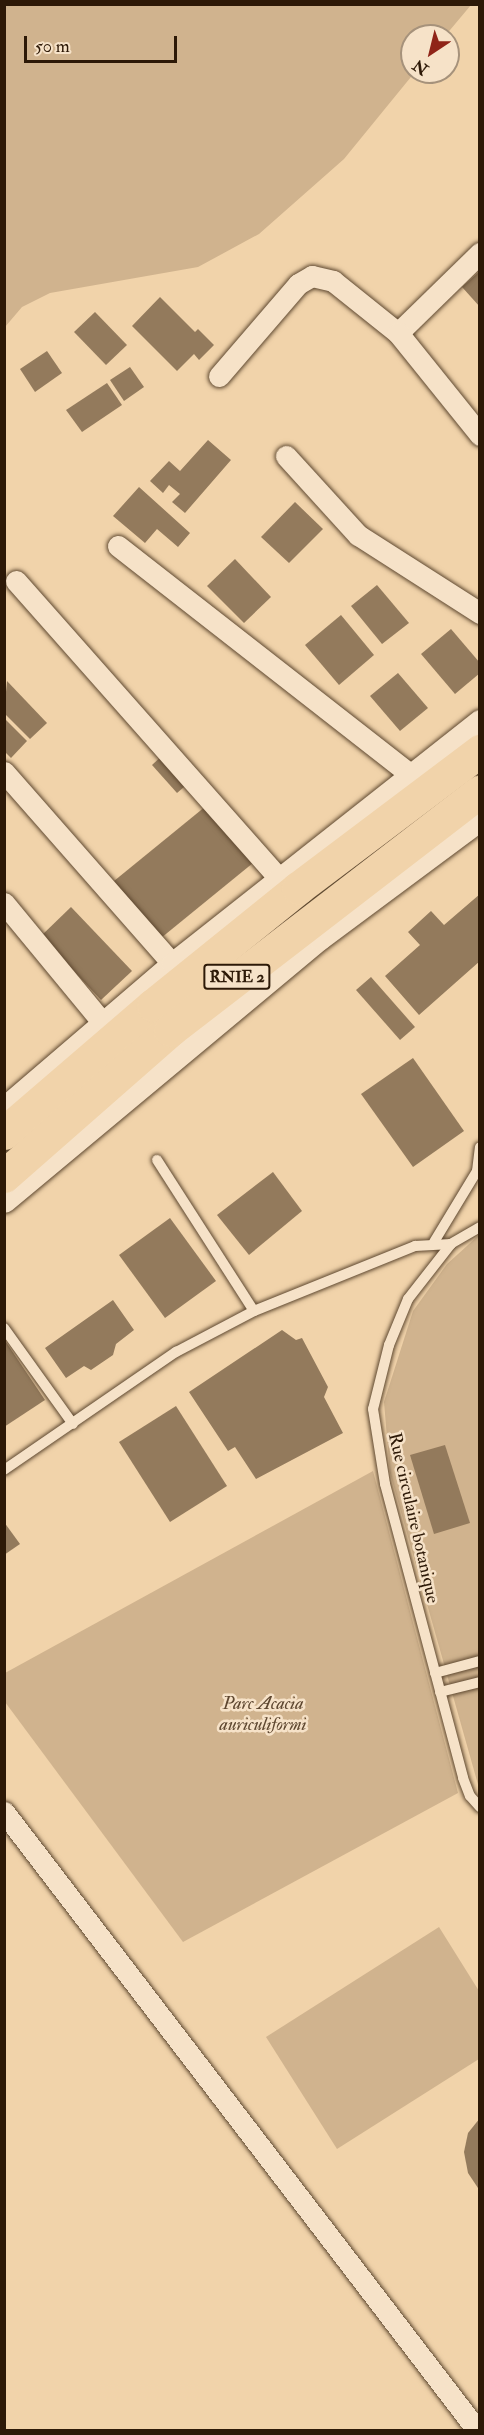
<!DOCTYPE html>
<html>
<head>
<meta charset="utf-8">
<style>
  body { margin:0 }
  #map { position:relative; width:484px; height:2435px; overflow:hidden; background:#f1d3aa; font-family:"IM FELL Double Pica",serif }
  div>[style] { position:absolute }
  [style*='--x'] { left:calc(var(--x)*1px); top:calc(var(--y)*1px); width:calc(var(--w)*1px); rotate:calc(var(--a)*1deg) }
  .green>* { inset:0; background:#d0b38e }
  .building>* { inset:0; background:#937a5c }
  .roads { filter:drop-shadow(0 0 2px #5e4830) drop-shadow(0 0 2px #5e4830) }
  .service>* { height:10px; margin:-5px; padding:0 5px; transform-origin:5px; border-radius:5px; background:#f6e2c8 }
  .minor>* { height:21px; margin:-10.5px; padding:0 10.5px; transform-origin:10.5px; border-radius:10.5px; background:#f6e2c8 }
  .tertiary>* { height:26px; margin:-13px; padding:0 13px; transform-origin:13px; border-radius:13px; background:#f6e2c8 }
  .trunk>* { height:33px; margin:-16.5px; padding:0 16.5px; transform-origin:16.5px; border-radius:16.5px; background:#f1d3aa }
  span { translate:-50% -50%; white-space:nowrap; text-align:center; line-height:1.15; -webkit-text-stroke:5px #f6e2c8; paint-order:stroke }
  .shield-label span { padding:2px 4px; background:#f6e2c8; border:2px solid; border-radius:4px; -webkit-text-stroke-width:0 }
  .shield-label { font-size:16px; color:#2d1907; font-weight:700 }
  .street-label { font-size:18px; color:#2d1907 }
  .park-label { font-size:18px; color:#5e4730; font-style:italic }
  .frame { position:absolute; inset:0; border:6px solid #2d1907; pointer-events:none }
  .north { position:absolute; left:400px; top:24px; width:60px; height:60px; box-sizing:border-box; background:#f6e2c8; border:2px solid #a6927b; border-radius:50%; rotate:215deg; font-size:16px; font-weight:700; line-height:24px; text-align:center; color:#2d1907 }
  .north::after { content:''; display:block; margin:auto; width:21px; height:27px; background:#8f2418; clip-path:polygon(50% 0,100% 100%,50% 72%,0 100%) }
  .scale { position:absolute; left:24px; top:36px; width:153px; height:27px; box-sizing:border-box; border:3px solid #2d1907; border-top:0; padding-left:8px; font-size:18px; line-height:21px; white-space:nowrap; color:#2d1907; -webkit-text-stroke:4px #f6e2c8; paint-order:stroke }
</style>
</head>
<body>
<div id="map">
  <div class="green">
    <i style="clip-path:polygon(5px 4px,471px 4px,471px 5px,445px 36px,412px 36px,412px 72px,415px 72px,344px 159px,259px 234px,198px 267px,50px 293px,22px 307px,5px 327px)"></i>
    <i style="clip-path:polygon(479px 1235px,479px 1788px,390px 1473px,384px 1402px,413px 1311px,447px 1264px)"></i>
    <i style="clip-path:polygon(373px 1471px,458px 1793px,183px 1942px,5px 1702px,5px 1673px)"></i>
    <i style="clip-path:polygon(439px 1927px,479px 1991px,479px 2059px,337px 2149px,266px 2037px)"></i>
  </div>
  <div class="building">
    <i style="clip-path:polygon(480px 271px,480px 307px,462px 287px)"></i>
    <i style="clip-path:polygon(160px 297px,195px 332px,198px 329px,214px 345px,199px 360px,194px 354px,177px 371px,132px 326px)"></i>
    <i style="clip-path:polygon(95px 312px,127px 345px,106px 365px,74px 332px)"></i>
    <i style="clip-path:polygon(47px 351px,62px 373px,35px 392px,20px 369px)"></i>
    <i style="clip-path:polygon(130px 367px,144px 387px,124px 401px,110px 380px)"></i>
    <i style="clip-path:polygon(107px 383px,122px 405px,82px 432px,66px 410px)"></i>
    <i style="clip-path:polygon(208px 440px,231px 460px,185px 513px,172px 502px,180px 494px,169px 485px,163px 493px,150px 481px,169px 461px,180px 471px)"></i>
    <i style="clip-path:polygon(139px 487px,190px 533px,178px 547px,157px 529px,145px 543px,113px 516px)"></i>
    <i style="clip-path:polygon(295px 502px,323px 529px,289px 563px,261px 537px)"></i>
    <i style="clip-path:polygon(235px 559px,271px 597px,244px 623px,207px 586px)"></i>
    <i style="clip-path:polygon(377px 585px,409px 623px,382px 644px,351px 606px)"></i>
    <i style="clip-path:polygon(341px 615px,374px 655px,339px 685px,305px 645px)"></i>
    <i style="clip-path:polygon(451px 629px,480px 663px,480px 673px,455px 694px,421px 654px)"></i>
    <i style="clip-path:polygon(398px 673px,428px 708px,400px 731px,370px 696px)"></i>
    <i style="clip-path:polygon(7px 681px,47px 723px,30px 739px,4px 713px)"></i>
    <i style="clip-path:polygon(4px 718px,27px 741px,11px 758px,4px 751px)"></i>
    <i style="clip-path:polygon(166px 752px,191px 781px,177px 793px,152px 765px)"></i>
    <i style="clip-path:polygon(206px 806px,253px 863px,161px 938px,114px 881px)"></i>
    <i style="clip-path:polygon(480px 894px,480px 961px,419px 1015px,385px 976px,420px 945px,408px 932px,431px 911px,444px 925px)"></i>
    <i style="clip-path:polygon(71px 907px,132px 971px,101px 1000px,41px 936px)"></i>
    <i style="clip-path:polygon(371px 977px,415px 1027px,400px 1040px,356px 990px)"></i>
    <i style="clip-path:polygon(413px 1058px,464px 1131px,413px 1167px,361px 1094px)"></i>
    <i style="clip-path:polygon(273px 1172px,302px 1211px,249px 1255px,217px 1215px)"></i>
    <i style="clip-path:polygon(170px 1218px,216px 1281px,165px 1318px,119px 1255px)"></i>
    <i style="clip-path:polygon(113px 1300px,134px 1330px,116px 1344px,113px 1355px,91px 1370px,84px 1366px,66px 1378px,45px 1348px)"></i>
    <i style="clip-path:polygon(282px 1330px,296px 1340px,302px 1338px,328px 1387px,324px 1397px,343px 1433px,256px 1479px,235px 1447px,228px 1451px,189px 1392px)"></i>
    <i style="clip-path:polygon(4px 1339px,45px 1400px,4px 1427px)"></i>
    <i style="clip-path:polygon(176px 1406px,227px 1486px,170px 1522px,119px 1442px)"></i>
    <i style="clip-path:polygon(445px 1445px,470px 1523px,434px 1534px,410px 1455px)"></i>
    <i style="clip-path:polygon(4px 1522px,20px 1544px,4px 1555px)"></i>
    <i style="clip-path:polygon(480px 2118px,480px 2191px,468px 2173px,464px 2152px,468px 2133px)"></i>
  </div>
  <div class="roads">
    <div class="service">
      <i style="--x:157;--y:1160;--w:179;--a:57.3"></i>
      <i style="--x:480;--y:1227;--w:34;--a:150"></i>
      <i style="--x:451;--y:1244;--w:70;--a:128"></i>
      <i style="--x:408;--y:1299;--w:50;--a:112.4"></i>
      <i style="--x:389;--y:1345;--w:66;--a:104"></i>
      <i style="--x:373;--y:1409;--w:76;--a:80.9"></i>
      <i style="--x:385;--y:1484;--w:304;--a:75.1"></i>
      <i style="--x:463;--y:1778;--w:19;--a:69"></i>
      <i style="--x:470;--y:1796;--w:15;--a:48"></i>
      <i style="--x:434;--y:1242;--w:83;--a:-58.8"></i>
      <i style="--x:477;--y:1171;--w:24;--a:-83"></i>
      <i style="--x:4;--y:1328;--w:118;--a:54.3"></i>
      <i style="--x:4;--y:1470;--w:209;--a:-34.5"></i>
      <i style="--x:176;--y:1352;--w:88;--a:-27.7"></i>
      <i style="--x:254;--y:1311;--w:174;--a:-22"></i>
      <i style="--x:415;--y:1246;--w:36;--a:-3"></i>
      <i style="--x:435;--y:1673;--w:47;--a:-14.9"></i>
      <i style="--x:440;--y:1692;--w:41;--a:-14"></i>
    </div>
    <div class="minor">
      <i style="--x:398;--y:333;--w:115;--a:-44.3"></i>
      <i style="--x:219;--y:376;--w:121;--a:-49.3"></i>
      <i style="--x:298;--y:284;--w:16;--a:-30"></i>
      <i style="--x:312;--y:276;--w:22;--a:13"></i>
      <i style="--x:333;--y:281;--w:83;--a:38.7"></i>
      <i style="--x:398;--y:333;--w:131;--a:51.2"></i>
      <i style="--x:286;--y:456;--w:107;--a:47.7"></i>
      <i style="--x:358;--y:535;--w:145;--a:32.6"></i>
      <i style="--x:118;--y:546;--w:372;--a:38"></i>
      <i style="--x:16;--y:581;--w:395;--a:48.5"></i>
      <i style="--x:4;--y:772;--w:254;--a:48.7"></i>
      <i style="--x:4;--y:903;--w:154;--a:50.5"></i>
      <i style="--x:4;--y:1107;--w:221;--a:-40.6"></i>
      <i style="--x:172;--y:963;--w:392;--a:-38.3"></i>
      <i style="--x:4;--y:1812;--w:778;--a:52.57"></i>
    </div>
    <div class="tertiary">
      <i style="--x:4;--y:1200;--w:411;--a:-39.8"></i>
      <i style="--x:320;--y:937;--w:199;--a:-36.6"></i>
    </div>
    <div class="trunk">
      <i style="--x:4;--y:1133;--w:196;--a:-40.7"></i>
      <i style="--x:153;--y:1005;--w:186;--a:-38.9"></i>
      <i style="--x:298;--y:888;--w:228;--a:-37"></i>
      <i style="--x:4;--y:1176;--w:221;--a:-41.3"></i>
      <i style="--x:170;--y:1030;--w:391;--a:-37.6"></i>
    </div>
  </div>
  <div class="shield-label">
    <span style="left:237px;top:977px">RNIE 2</span>
  </div>
  <div class="street-label">
    <span style="left:413px;top:1518px;rotate:77deg">Rue circulaire botanique</span>
  </div>
  <div class="park-label">
    <span style="left:263px;top:1715px">Parc Acacia<br>auriculiformi</span>
  </div>
  <div class="frame"></div>
  <div class="north">N</div>
  <div class="scale">50 m</div>
</div>
</body>
</html>
